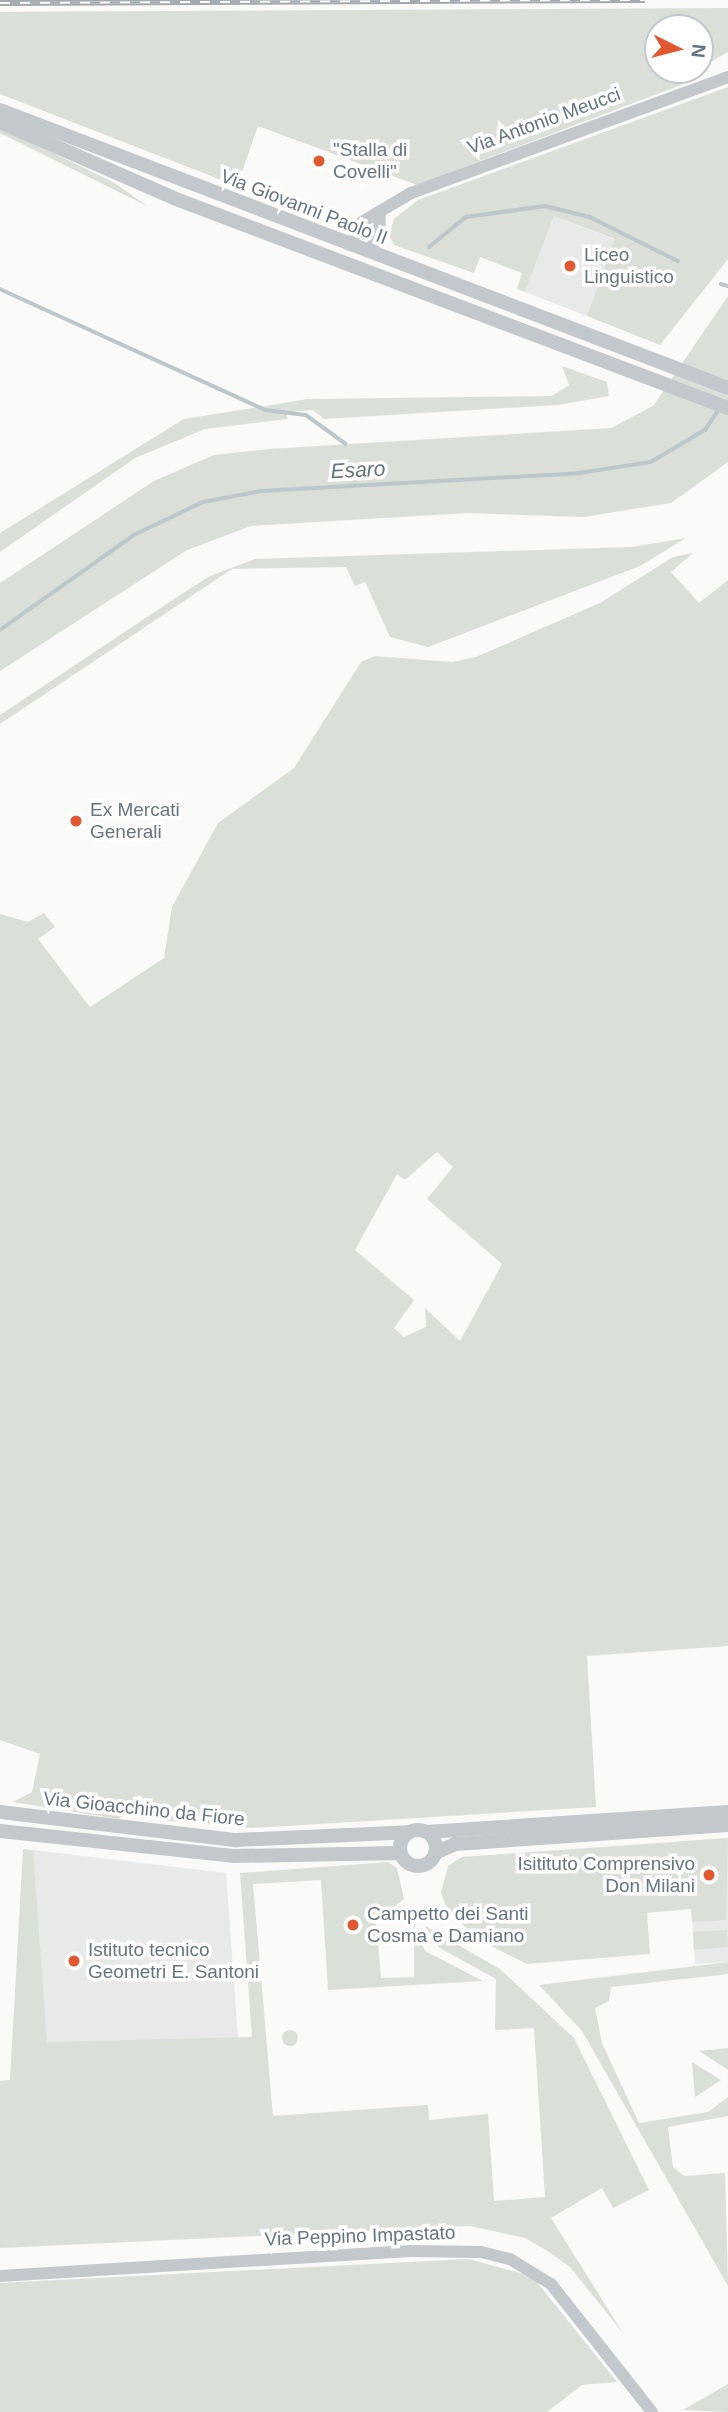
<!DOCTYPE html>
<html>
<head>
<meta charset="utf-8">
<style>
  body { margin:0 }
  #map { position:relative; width:728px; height:2412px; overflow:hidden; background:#fafaf8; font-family:Helvetica,sans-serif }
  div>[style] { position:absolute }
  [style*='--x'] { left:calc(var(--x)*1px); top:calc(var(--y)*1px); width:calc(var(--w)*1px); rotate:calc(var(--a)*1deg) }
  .built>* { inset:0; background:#e8e9e9 }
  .green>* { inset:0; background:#dadfd7 }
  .round { border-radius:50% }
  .stream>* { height:3.5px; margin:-1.75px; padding:0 1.75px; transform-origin:1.75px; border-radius:1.75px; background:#bbc7cb }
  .minor>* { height:12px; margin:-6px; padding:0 6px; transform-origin:6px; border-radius:6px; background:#c3c8cc }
  .tertiary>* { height:14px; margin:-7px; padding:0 7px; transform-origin:7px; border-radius:7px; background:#c3c8cc }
  .tertiary>.ring { margin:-7px; padding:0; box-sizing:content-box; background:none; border:14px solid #c3c8cc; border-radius:50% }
  .rail>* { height:6px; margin-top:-3px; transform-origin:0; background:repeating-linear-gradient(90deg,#fff 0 10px,#a2aab0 0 20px); box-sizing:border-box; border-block:2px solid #a2aab0 }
  .dots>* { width:19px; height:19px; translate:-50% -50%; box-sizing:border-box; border:4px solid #fff; border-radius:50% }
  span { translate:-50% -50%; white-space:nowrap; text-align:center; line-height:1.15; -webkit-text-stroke:7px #fff; paint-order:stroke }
  .street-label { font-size:19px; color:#657683 }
  .poi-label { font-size:19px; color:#657683 }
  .left { translate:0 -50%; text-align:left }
  .right { translate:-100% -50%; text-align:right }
  .water-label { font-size:21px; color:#60757c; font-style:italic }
  .north { position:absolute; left:644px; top:14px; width:70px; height:70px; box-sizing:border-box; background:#fff; border:2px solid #c1c8cd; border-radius:50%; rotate:96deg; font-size:19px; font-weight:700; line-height:28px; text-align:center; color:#657683 }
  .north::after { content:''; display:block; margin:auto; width:24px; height:32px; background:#e4572e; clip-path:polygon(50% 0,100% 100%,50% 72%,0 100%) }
</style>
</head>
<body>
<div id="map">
  <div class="built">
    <i style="clip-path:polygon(554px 216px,616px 240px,587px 316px,525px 292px)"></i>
    <i style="clip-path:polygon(728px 1838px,728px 1962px,695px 1964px,687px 1841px)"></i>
    <i style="clip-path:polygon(33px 1850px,226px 1873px,238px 2038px,46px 2042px)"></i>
  </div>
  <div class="green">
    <i style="clip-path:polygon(728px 8px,728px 52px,700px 68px,700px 28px,658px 28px,658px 70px,697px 70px,681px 85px,417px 185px,258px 126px,237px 186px,0 94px,0 12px)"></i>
    <i style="clip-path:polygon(728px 87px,728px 259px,660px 345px,587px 316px,615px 239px,554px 216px,525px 292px,517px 289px,522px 273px,480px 257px,474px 273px,394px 245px,389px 235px,394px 219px,418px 200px)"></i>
    <i style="clip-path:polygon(0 127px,113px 182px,147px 206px,0 133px)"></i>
    <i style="clip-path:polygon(728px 296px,728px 462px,671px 503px,583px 517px,467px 513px,251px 526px,187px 550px,0 671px,0 583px,154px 481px,214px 455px,269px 449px,611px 428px,653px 406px)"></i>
    <i style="clip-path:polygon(562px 366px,607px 382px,609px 396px,558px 405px,324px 419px,313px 410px,287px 412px,287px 419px,205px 429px,135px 458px,0 552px,0 533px,184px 419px,308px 399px,552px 396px,569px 385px)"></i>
    <i style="clip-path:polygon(686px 538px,640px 566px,428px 647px,390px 637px,365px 582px,355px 586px,346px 567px,232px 569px,0 724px,0 715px,180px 595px,210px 576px,255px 559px,631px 547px)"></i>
    <i style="clip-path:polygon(evenodd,693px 553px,671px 572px,699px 603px,728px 580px,728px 1646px,587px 1656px,596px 1807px,252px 1828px,169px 1821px,139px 1795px,119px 1819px,13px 1802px,32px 1792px,40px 1754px,0 1740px,0 914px,28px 922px,44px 913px,55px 927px,38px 939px,90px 1007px,164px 958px,172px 907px,218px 823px,294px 768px,361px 662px,375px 656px,452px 662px,476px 657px,600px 603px,673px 557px,693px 553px,437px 1152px,453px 1167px,427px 1199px,502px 1264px,460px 1341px,425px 1308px,426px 1327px,404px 1337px,394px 1328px,414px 1300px,355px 1250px,397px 1174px,405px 1180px,437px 1152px)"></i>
    <i style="clip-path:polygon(728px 1838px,726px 1920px,692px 1922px,691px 1909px,647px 1913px,650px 1954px,527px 1964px,483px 1942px,449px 1913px,441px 1893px,448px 1866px,462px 1857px)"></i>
    <i style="clip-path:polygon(23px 1849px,33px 1850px,47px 2042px,252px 2037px,240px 1873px,388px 1862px,397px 1868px,404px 1899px,376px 1922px,381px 1978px,414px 1977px,414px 1903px,415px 1930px,425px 1951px,483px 1981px,328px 1990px,321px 1880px,253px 1884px,273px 2116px,428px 2105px,429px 2120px,488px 2114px,494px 2201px,545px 2197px,534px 2028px,495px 2030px,496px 1979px,438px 1947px,425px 1926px,500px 1969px,574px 2038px,649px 2190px,613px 2208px,602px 2188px,551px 2218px,623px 2333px,570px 2267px,546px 2250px,525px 2238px,470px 2226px,0 2248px,0 2081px,10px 2080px)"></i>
    <i style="clip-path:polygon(727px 1930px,728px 1947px,694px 1950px,693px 1932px)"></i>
    <i style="clip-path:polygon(728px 1962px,728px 1974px,611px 1987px,609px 2001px,595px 2008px,602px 2043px,639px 2123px,708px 2112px,728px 2097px,728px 2116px,668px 2127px,673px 2167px,684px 2176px,725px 2173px,728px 2286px,582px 2031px,539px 1985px)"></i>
    <i class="round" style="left:282px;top:2030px;width:16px;height:16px"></i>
    <i style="clip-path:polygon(728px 2048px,728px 2070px,699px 2051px)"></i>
    <i style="clip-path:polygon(692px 2062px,721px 2080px,695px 2097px)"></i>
    <i style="clip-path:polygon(468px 2259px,532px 2276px,617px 2382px,582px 2385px,547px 2412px,0 2412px,0 2283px)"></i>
    <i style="clip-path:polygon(728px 2384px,728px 2412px,683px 2410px)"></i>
  </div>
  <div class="stream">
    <i style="--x:429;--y:247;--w:48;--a:-39"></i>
    <i style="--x:466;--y:217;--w:80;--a:-7.9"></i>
    <i style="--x:545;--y:206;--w:46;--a:13.7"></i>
    <i style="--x:590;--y:217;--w:98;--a:26.6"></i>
    <i style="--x:721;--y:284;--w:7;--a:16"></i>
    <i style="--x:0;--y:289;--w:291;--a:24.5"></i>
    <i style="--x:265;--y:410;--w:41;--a:7"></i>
    <i style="--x:306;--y:415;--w:49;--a:35.9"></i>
    <i style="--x:0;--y:630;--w:164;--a:-35.3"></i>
    <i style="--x:134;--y:535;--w:76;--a:-25.6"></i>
    <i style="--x:203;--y:502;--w:59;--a:-10.7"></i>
    <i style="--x:261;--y:491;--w:319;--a:-3.2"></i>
    <i style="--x:579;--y:473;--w:73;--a:-8.7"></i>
    <i style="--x:651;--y:462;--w:63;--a:-30.7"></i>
    <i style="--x:705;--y:430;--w:25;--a:-56"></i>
  </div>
  <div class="minor">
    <i style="--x:350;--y:245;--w:26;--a:-62"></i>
    <i style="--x:362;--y:222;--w:57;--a:-30.6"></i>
    <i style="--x:411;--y:193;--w:338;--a:-20.1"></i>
    <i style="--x:367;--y:251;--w:18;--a:-47"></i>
    <i style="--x:379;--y:238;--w:24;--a:-88"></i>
    <i style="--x:0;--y:2276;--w:411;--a:-3.5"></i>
    <i style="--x:410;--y:2251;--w:71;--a:0.8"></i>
    <i style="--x:481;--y:2252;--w:30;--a:14"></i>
    <i style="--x:510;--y:2259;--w:48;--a:31.4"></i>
    <i style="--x:551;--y:2284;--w:163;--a:51.7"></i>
  </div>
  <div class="tertiary">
    <i style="--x:0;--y:110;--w:779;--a:20.9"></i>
    <i style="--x:0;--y:122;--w:192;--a:23.6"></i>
    <i style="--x:176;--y:199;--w:590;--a:20.74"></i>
    <i style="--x:0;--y:1812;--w:238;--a:6.8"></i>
    <i style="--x:236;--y:1840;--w:173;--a:-2.6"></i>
    <i class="ring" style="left:400px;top:1830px;width:22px;height:22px"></i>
    <i style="--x:0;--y:1831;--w:234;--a:6.1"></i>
    <i style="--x:233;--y:1856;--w:167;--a:-1"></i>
    <i style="--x:427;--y:1832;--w:302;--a:-3.8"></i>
    <i style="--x:435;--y:1853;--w:22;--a:-24"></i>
    <i style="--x:455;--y:1844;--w:274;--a:-4"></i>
  </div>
  <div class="rail">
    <i style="--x:0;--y:3;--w:645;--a:-0.27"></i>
  </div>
  <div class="dots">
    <i style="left:319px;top:161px;background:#e4572e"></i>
    <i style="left:570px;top:266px;background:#e4572e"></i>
    <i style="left:76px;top:821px;background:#e4572e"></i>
    <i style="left:709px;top:1875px;background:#e4572e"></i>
    <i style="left:353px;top:1925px;background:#e4572e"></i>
    <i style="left:74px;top:1961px;background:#e4572e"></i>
  </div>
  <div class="street-label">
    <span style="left:544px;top:121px;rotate:-20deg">Via Antonio Meucci</span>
    <span style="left:304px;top:207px;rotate:21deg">Via Giovanni Paolo II</span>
    <span style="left:144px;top:1809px;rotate:6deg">Via Gioacchino da Fiore</span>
    <span style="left:360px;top:2236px;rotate:-2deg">Via Peppino Impastato</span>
  </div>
  <div class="poi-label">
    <span class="left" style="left:333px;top:161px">"Stalla di<br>Covelli"</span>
    <span class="left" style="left:584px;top:266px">Liceo<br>Linguistico</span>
    <span class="left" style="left:90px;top:821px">Ex Mercati<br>Generali</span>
    <span class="right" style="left:695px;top:1875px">Isitituto Comprensivo<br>Don Milani</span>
    <span class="left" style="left:367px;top:1925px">Campetto dei Santi<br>Cosma e Damiano</span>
    <span class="left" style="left:88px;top:1961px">Istituto tecnico<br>Geometri E. Santoni</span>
  </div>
  <div class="water-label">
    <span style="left:358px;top:470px;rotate:-3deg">Esaro</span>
  </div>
  <div class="north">N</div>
</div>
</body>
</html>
